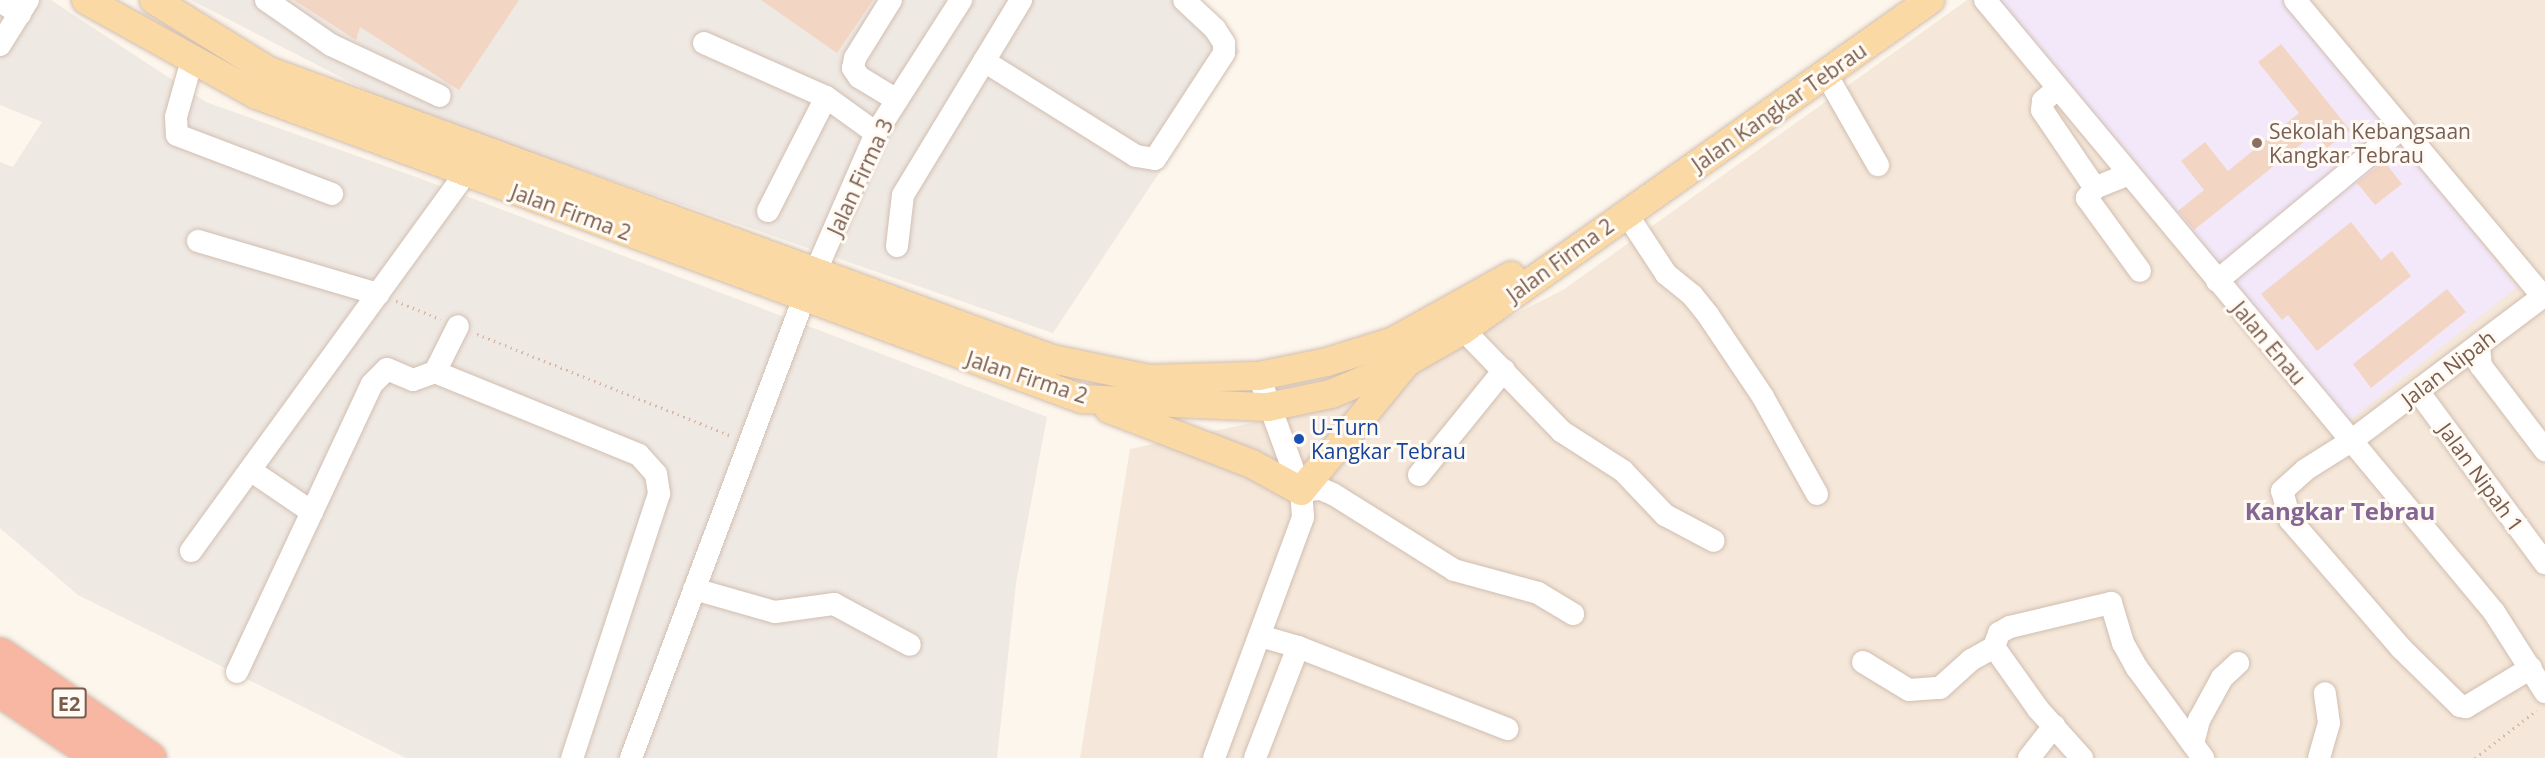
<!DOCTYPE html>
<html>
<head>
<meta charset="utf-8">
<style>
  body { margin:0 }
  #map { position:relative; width:2545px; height:758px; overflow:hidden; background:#fdf6ec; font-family:"Open Sans",sans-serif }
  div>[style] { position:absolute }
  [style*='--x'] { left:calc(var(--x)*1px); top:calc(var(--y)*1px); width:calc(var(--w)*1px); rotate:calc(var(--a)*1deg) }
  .residential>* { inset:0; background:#f5e8da }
  .industrial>* { inset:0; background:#efe9e4 }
  .education>* { inset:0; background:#f3e8fa }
  .building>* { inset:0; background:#f3d5c3 }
  .path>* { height:3px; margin-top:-1.5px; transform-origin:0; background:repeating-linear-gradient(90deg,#d9b8a5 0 1.5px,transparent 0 6px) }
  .roads { filter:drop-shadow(0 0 2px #d1beb0) drop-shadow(0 0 2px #d1beb0) }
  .minor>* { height:22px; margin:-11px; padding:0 11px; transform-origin:11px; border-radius:11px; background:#fff }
  .major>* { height:28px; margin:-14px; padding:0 14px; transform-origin:14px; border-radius:14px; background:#fbd9a5 }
  .highway>* { height:33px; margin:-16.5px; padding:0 16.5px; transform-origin:16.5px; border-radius:16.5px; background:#f7b7a3 }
  .dots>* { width:16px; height:16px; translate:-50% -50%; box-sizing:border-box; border:3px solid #fffaf3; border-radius:50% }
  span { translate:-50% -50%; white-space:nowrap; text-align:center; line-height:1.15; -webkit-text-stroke:6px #fffaf3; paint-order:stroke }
  .shield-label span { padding:2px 4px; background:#fffaf3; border:2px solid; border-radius:4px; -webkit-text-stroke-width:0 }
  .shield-label { font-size:20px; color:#7a5c4d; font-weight:700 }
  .street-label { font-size:21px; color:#7a5c4d }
  .education-label { font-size:21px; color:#785e54 }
  .left { translate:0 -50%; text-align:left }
  .transit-label { font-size:21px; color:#164399 }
  .quarter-label { font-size:24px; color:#846695; font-weight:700 }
</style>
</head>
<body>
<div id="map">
  <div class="residential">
    <i style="clip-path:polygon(1967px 0,2545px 0,2545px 758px,1080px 758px,1130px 449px,1330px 406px,1563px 290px)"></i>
  </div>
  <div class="industrial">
    <i style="clip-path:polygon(0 0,51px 0,206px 102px,419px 178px,1047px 417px,1016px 583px,997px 758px,406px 758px,78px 595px,0 528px,0 162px,13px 167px,42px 122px,0 105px)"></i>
    <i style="clip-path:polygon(191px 0,1192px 0,1240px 51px,1053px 333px,395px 105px)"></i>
  </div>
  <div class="education">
    <i style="clip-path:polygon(1998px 0,2286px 0,2517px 287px,2341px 427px)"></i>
  </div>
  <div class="building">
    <i style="clip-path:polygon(294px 0,519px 0,459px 90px,360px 27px,356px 40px)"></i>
    <i style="clip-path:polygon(761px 0,873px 0,837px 53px)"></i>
    <i style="clip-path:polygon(2281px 44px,2350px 130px,2327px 148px,2315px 133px,2194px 230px,2178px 211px,2204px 190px,2181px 161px,2205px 142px,2228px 171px,2299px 113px,2258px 62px)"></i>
    <i style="clip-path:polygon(2384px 161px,2402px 184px,2375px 205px,2357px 183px)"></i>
    <i style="clip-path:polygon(2351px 222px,2381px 260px,2392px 251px,2411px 276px,2317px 351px,2288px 315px,2282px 320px,2261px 294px)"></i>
    <i style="clip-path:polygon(2447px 289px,2466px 312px,2371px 388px,2353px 364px)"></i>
  </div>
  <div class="path">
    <i style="--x:396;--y:301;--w:48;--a:22.2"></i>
    <i style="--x:477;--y:334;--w:272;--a:21.8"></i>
    <i style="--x:2475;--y:758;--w:78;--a:-37.7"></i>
  </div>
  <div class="roads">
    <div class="minor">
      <i style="--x:266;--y:0;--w:79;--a:34.7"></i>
      <i style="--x:331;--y:45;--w:120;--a:25.1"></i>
      <i style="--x:891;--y:0;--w:68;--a:121.8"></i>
      <i style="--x:855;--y:58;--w:10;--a:101"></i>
      <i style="--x:853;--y:68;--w:11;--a:56"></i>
      <i style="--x:859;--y:77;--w:44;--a:31.2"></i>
      <i style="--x:1985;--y:0;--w:796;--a:50.25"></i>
      <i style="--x:2494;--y:612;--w:95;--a:57.5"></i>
      <i style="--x:2295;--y:0;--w:387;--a:50.1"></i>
      <i style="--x:0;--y:1;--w:24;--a:33"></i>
      <i style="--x:704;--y:43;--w:133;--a:23.9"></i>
      <i style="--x:826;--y:97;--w:62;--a:35.8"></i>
      <i style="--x:0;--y:45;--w:53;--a:-58.1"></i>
      <i style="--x:192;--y:60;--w:59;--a:105.7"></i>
      <i style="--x:176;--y:117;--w:18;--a:87"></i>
      <i style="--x:177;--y:135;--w:166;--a:20.8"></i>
      <i style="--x:984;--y:61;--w:179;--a:32"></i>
      <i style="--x:1136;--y:156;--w:19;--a:9"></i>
      <i style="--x:1155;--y:159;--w:126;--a:-56.9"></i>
      <i style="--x:1224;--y:53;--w:10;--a:-90"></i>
      <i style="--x:1224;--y:43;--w:17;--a:-123"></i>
      <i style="--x:1215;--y:29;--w:42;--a:-136.9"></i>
      <i style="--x:1826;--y:74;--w:105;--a:60.3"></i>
      <i style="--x:2058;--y:88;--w:20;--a:139"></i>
      <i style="--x:2043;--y:101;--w:9;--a:96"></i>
      <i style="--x:2042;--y:110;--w:94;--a:55.8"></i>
      <i style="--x:2129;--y:174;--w:37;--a:158"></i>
      <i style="--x:2095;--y:188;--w:13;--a:129"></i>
      <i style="--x:2087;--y:198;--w:90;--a:54"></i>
      <i style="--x:768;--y:211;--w:128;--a:-63"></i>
      <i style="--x:1626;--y:213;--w:73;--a:56.7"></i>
      <i style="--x:1666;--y:274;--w:33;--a:39"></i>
      <i style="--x:1692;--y:295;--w:26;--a:51"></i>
      <i style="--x:1708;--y:315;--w:99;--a:56.1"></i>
      <i style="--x:1763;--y:397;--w:111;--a:60.9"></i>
      <i style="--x:198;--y:241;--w:188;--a:16.4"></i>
      <i style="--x:897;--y:246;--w:51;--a:-83.3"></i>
      <i style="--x:903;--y:195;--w:228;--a:-58.8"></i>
      <i style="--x:2217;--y:281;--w:240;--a:-39.6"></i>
      <i style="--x:1453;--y:319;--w:156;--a:46"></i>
      <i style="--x:1561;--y:431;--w:74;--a:32.8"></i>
      <i style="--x:1623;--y:471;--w:61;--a:46.3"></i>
      <i style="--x:1665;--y:515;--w:55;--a:28"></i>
      <i style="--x:2479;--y:345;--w:21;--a:85"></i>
      <i style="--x:2481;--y:366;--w:106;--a:52.7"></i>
      <i style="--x:435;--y:372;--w:220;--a:22.1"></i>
      <i style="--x:639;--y:455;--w:25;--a:48"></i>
      <i style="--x:656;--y:474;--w:20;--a:81"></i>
      <i style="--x:659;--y:494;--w:278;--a:108.2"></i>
      <i style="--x:2418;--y:391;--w:214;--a:53.6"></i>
      <i style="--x:250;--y:470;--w:75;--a:34.1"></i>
      <i style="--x:1419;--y:475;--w:135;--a:-51"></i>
      <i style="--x:1301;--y:491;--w:20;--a:-6"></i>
      <i style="--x:1321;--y:489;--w:13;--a:23"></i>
      <i style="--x:1333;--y:494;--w:143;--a:32.1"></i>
      <i style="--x:1454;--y:570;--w:87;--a:15.3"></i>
      <i style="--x:1538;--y:593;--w:41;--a:31"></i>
      <i style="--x:191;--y:551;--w:467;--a:-54"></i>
      <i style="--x:694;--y:589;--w:84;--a:15.9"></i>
      <i style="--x:775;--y:612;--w:60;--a:-7.7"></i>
      <i style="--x:834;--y:604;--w:86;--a:28.3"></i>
      <i style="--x:1260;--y:636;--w:40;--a:16"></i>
      <i style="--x:1298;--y:647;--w:225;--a:21.4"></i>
      <i style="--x:1994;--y:647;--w:76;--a:54.6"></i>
      <i style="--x:2038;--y:709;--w:66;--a:48.1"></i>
      <i style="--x:1863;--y:662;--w:54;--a:31.3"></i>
      <i style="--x:1909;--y:690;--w:31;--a:-4"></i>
      <i style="--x:1940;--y:688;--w:42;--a:-42.1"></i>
      <i style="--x:1971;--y:660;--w:26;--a:-29"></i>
      <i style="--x:1994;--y:647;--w:15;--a:-70"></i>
      <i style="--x:1999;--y:633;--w:13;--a:-29"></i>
      <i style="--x:2010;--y:627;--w:104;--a:-13.4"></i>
      <i style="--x:2111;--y:603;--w:42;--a:73.3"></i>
      <i style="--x:2123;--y:643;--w:29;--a:61"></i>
      <i style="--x:2137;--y:668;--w:112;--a:53.7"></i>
      <i style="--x:2531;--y:668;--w:76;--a:149"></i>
      <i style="--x:2466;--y:707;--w:6;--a:-171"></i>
      <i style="--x:2460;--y:706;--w:83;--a:-135.5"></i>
      <i style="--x:2401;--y:648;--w:169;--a:-130.9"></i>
      <i style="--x:2290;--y:520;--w:30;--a:-105"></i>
      <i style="--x:2282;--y:491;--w:31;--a:-42"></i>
      <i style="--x:2305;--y:470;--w:54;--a:-32.2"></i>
      <i style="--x:2351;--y:441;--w:243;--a:-37"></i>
      <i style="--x:237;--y:672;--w:318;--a:-64.9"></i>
      <i style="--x:372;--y:384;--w:21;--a:-45"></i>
      <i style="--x:387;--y:369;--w:28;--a:23"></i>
      <i style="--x:413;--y:380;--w:23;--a:-20"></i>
      <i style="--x:435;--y:372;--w:51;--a:-63.4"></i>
      <i style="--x:2193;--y:744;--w:25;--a:-76"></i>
      <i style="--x:2199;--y:720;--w:48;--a:-61.3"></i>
      <i style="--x:2222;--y:678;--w:22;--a:-43"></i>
      <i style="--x:631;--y:758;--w:491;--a:-69.4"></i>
      <i style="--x:804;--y:298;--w:180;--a:-66.4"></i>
      <i style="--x:876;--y:133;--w:158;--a:-57.4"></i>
      <i style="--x:1214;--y:758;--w:257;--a:-69.7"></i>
      <i style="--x:1303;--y:517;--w:26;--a:-94"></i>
      <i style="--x:1301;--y:491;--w:122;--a:-110.1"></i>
      <i style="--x:1255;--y:758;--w:119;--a:-68.8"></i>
      <i style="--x:2029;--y:758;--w:41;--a:-52"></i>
      <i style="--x:2319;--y:758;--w:36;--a:-74"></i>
      <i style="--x:2329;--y:723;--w:30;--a:-98"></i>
    </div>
    <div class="major">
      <i style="--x:86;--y:0;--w:196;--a:29.1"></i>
      <i style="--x:257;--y:95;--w:879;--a:20.23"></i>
      <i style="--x:1082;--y:399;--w:186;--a:2.5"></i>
      <i style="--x:1268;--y:407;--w:64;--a:-11.7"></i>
      <i style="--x:1331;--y:394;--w:82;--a:-22.8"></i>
      <i style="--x:1407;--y:362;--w:64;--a:-29.7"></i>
      <i style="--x:1463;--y:330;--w:572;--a:-35.25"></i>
      <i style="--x:154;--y:0;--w:135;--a:31.7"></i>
      <i style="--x:269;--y:71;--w:834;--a:20.19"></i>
      <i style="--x:1052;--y:359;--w:99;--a:11.7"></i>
      <i style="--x:1149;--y:379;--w:110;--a:-1.6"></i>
      <i style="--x:1259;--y:376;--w:69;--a:-11.6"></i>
      <i style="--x:1327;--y:362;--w:70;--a:-17.4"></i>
      <i style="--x:1394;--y:341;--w:134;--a:-29.1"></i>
      <i style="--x:1109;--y:409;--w:153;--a:21"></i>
      <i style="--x:1252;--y:464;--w:56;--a:28.9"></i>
      <i style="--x:1301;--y:491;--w:166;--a:-50.6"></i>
    </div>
    <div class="highway">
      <i style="--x:0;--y:654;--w:182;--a:34.9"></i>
      <i style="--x:0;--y:690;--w:122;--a:34"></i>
    </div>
  </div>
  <div class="dots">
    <i style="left:2257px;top:143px;background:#8d6e63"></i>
    <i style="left:1299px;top:439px;background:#1a4fb4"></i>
  </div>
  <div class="shield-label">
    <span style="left:69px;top:703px">E2</span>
  </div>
  <div class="street-label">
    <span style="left:1779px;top:107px;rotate:-35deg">Jalan Kangkar Tebrau</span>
    <span style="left:860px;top:177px;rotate:-65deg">Jalan Firma 3</span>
    <span style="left:571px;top:212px;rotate:20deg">Jalan Firma 2</span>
    <span style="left:1560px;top:260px;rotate:-36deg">Jalan Firma 2</span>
    <span style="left:2269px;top:343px;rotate:50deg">Jalan Enau</span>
    <span style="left:2448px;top:368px;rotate:-37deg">Jalan Nipah</span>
    <span style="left:1027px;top:377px;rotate:18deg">Jalan Firma 2</span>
    <span style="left:2481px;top:477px;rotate:54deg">Jalan Nipah 1</span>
  </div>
  <div class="education-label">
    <span class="left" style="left:2269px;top:143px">Sekolah Kebangsaan<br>Kangkar Tebrau</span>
  </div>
  <div class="transit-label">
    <span class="left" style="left:1311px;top:439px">U-Turn<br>Kangkar Tebrau</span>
  </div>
  <div class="quarter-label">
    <span style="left:2340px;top:511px">Kangkar Tebrau</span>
  </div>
</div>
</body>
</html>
